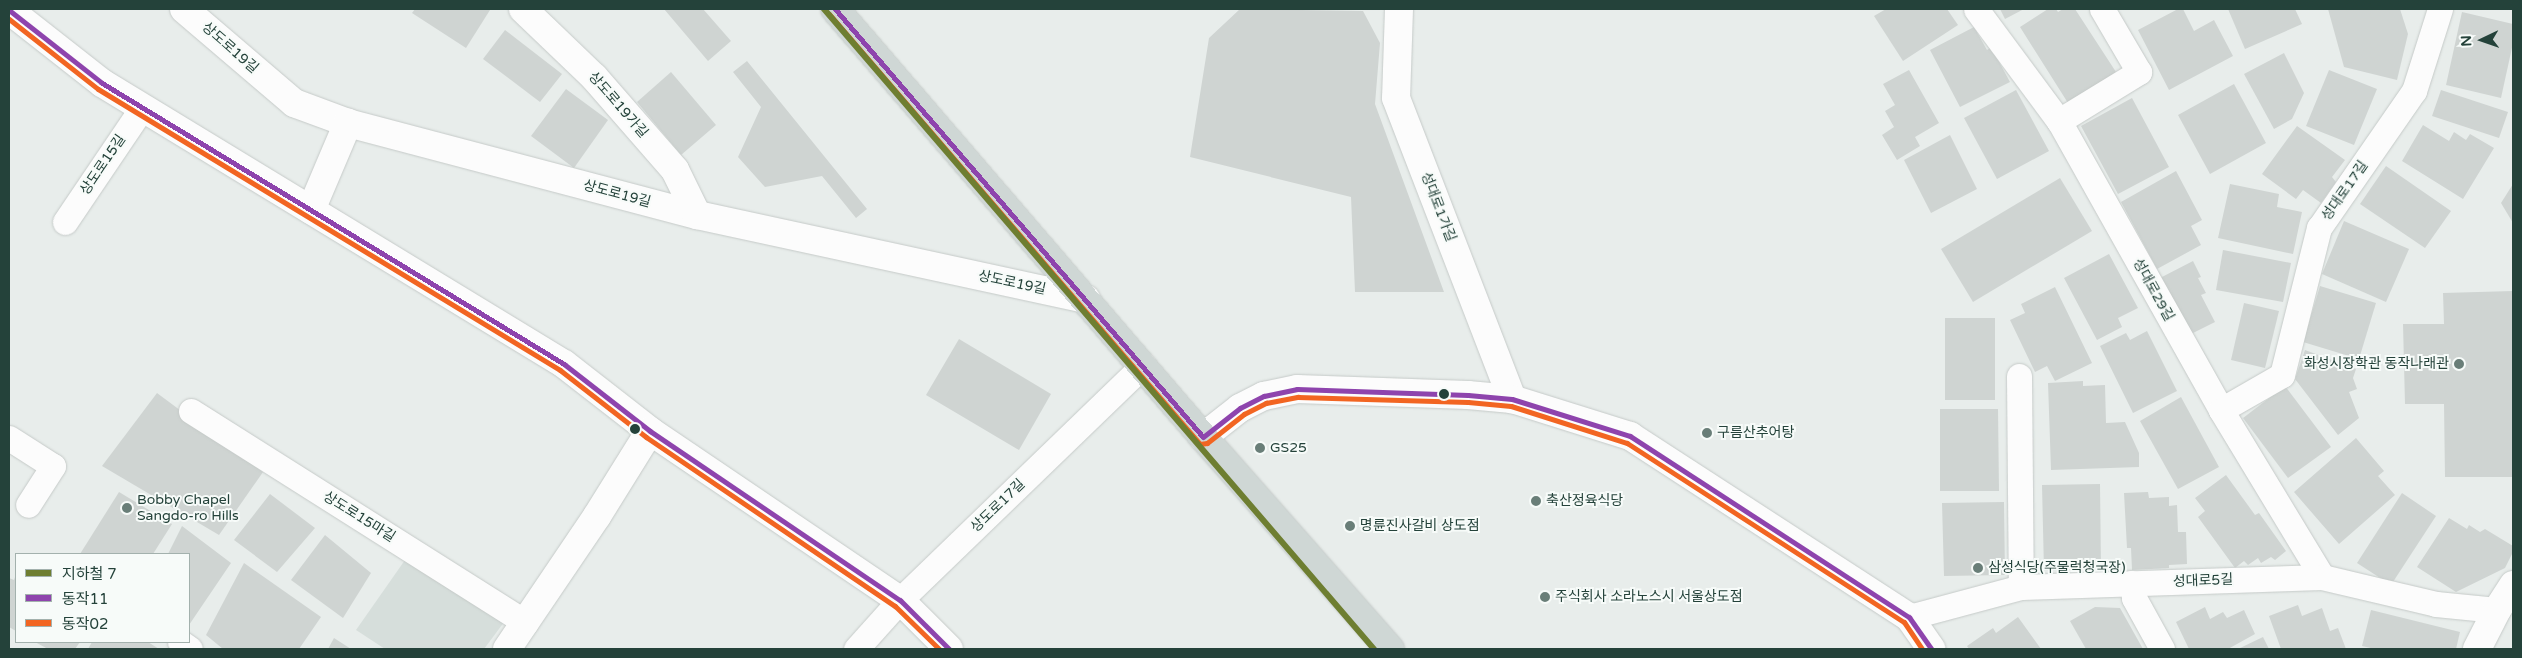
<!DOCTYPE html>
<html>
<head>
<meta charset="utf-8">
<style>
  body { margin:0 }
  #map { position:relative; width:2522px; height:658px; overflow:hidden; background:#e8edeb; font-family:"Varela Round","Noto Sans KR",sans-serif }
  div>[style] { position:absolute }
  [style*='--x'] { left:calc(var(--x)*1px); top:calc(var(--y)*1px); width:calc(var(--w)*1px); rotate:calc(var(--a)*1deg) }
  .built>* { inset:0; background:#d6dedb }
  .building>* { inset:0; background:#cfd4d2 }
  .roads { filter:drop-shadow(0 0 1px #c5cac8) drop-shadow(0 0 1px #c5cac8) }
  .service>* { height:25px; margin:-12.5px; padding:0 12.5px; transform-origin:12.5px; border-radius:12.5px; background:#fcfcfc }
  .minor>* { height:28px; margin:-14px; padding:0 14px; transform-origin:14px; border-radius:14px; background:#fcfcfc }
  .tertiary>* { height:28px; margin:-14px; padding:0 14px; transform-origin:14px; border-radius:14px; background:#fcfcfc }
  .primary>* { height:28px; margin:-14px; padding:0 14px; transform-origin:14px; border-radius:14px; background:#cfd7d5 }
  .bus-1>* { height:5px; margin:-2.5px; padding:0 2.5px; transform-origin:2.5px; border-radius:2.5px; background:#8e44ad }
  .bus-2>* { height:5px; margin:-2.5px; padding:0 2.5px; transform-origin:2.5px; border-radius:2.5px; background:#f26522 }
  .metro-1>* { height:6px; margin:-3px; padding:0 3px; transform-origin:3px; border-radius:3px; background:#6e7e31 }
  .dots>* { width:14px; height:14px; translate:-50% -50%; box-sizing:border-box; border:2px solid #f7fbf9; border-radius:50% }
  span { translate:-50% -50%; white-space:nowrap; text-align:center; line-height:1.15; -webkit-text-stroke:4px #f7fbf9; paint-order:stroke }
  .street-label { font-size:14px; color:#24423a }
  .poi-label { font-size:14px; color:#24423a }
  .right { translate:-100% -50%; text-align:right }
  .left { translate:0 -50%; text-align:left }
  .frame { position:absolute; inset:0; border:10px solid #24423a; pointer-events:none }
  .legend { position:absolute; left:15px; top:553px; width:175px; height:90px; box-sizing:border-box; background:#f7fbf9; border:1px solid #a3b1ad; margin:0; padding:6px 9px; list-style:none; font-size:15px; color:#24423a }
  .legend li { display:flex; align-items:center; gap:10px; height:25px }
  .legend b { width:25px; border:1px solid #a3b1ad }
  .north { position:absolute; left:2457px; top:15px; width:50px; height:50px; -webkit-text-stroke:4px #f7fbf9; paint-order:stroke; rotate:267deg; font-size:14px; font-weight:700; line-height:20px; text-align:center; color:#24423a }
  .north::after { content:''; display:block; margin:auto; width:18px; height:22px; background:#24423a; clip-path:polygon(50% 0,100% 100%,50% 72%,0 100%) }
</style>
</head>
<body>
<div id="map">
  <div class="built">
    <i style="clip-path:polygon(412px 550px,511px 613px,484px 649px,385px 649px,356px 630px)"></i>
  </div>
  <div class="building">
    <i style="clip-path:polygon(415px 9px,488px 9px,490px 10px,466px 48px,412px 13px)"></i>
    <i style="clip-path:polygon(664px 9px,703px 9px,731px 41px,708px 61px)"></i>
    <i style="clip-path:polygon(1240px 9px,1363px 11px,1380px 43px,1375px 104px,1444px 292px,1355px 292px,1351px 197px,1190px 157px,1209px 38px)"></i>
    <i style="clip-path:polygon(1886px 9px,1947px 9px,1958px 25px,1903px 61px,1874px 16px)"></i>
    <i style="clip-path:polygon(2000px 9px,2024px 9px,2005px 19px)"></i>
    <i style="clip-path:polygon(2048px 9px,2056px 9px,2058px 12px,2063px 9px,2075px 9px,2116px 72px,2068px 103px,2020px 27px)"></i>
    <i style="clip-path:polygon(2178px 9px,2183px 9px,2194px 31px,2214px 20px,2233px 56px,2169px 90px,2138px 30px)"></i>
    <i style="clip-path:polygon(2228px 9px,2295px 9px,2302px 24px,2245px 49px)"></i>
    <i style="clip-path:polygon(2328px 9px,2400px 9px,2408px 34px,2397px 80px,2344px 67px)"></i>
    <i style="clip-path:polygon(2462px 12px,2513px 24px,2513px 43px,2501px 98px,2446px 85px)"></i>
    <i style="clip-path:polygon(1974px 27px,1987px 50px,1991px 47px,2010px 82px,1960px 107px,1930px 50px)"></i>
    <i style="clip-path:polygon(505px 30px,562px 74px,540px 102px,483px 59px)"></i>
    <i style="clip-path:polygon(2284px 53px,2304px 93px,2292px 119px,2274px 129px,2244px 74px)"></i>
    <i style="clip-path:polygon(747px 61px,867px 209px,856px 218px,822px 176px,765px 187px,738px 157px,761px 107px,733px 72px)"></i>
    <i style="clip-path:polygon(1909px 70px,1939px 123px,1915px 137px,1920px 146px,1897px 160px,1882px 135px,1894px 127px,1885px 111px,1895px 105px,1883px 84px)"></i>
    <i style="clip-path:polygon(2329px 70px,2377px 89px,2354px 145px,2306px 126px)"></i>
    <i style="clip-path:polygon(671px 72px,716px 125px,681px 155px,637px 102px)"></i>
    <i style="clip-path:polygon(2234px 84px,2266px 143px,2210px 174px,2178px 115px)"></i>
    <i style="clip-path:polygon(566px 89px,608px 120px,574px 168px,531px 136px)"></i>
    <i style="clip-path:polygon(2016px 90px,2049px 151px,1997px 179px,1964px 118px)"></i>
    <i style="clip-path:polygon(2441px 90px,2508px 112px,2499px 138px,2432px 116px)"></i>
    <i style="clip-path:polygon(2132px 98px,2169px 167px,2118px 194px,2081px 126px)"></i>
    <i style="clip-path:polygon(2423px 125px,2449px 141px,2454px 132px,2466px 140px,2470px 134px,2494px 148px,2463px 199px,2402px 161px)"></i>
    <i style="clip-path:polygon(2297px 126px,2345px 160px,2332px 177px,2336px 182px,2321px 203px,2303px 190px,2296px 199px,2262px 174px)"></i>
    <i style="clip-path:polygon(1950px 135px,1977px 189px,1931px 213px,1904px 160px)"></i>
    <i style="clip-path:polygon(2386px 166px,2451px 211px,2425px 248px,2360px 204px)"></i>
    <i style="clip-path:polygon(2176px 171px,2202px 220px,2191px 226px,2201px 245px,2157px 269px,2121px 202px)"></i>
    <i style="clip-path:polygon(2060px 178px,2092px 231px,1973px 302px,1941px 249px)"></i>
    <i style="clip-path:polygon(2230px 184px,2279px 194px,2277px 207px,2302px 212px,2293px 254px,2218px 238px)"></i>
    <i style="clip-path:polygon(2513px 184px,2513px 223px,2501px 203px)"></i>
    <i style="clip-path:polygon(2344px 221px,2409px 249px,2386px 302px,2322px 274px)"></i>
    <i style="clip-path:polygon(2223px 250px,2291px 263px,2283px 302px,2216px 290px)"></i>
    <i style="clip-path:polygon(2109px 254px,2138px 308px,2118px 318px,2122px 327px,2097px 340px,2064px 278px)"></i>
    <i style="clip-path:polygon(2193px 261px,2201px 277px,2198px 278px,2206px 293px,2201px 295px,2215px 322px,2189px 335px,2160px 278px)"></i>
    <i style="clip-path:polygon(2320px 286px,2376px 303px,2359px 359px,2303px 342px)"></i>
    <i style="clip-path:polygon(2055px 287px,2092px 363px,2055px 381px,2047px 366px,2035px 372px,2010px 320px,2025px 313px,2021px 304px)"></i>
    <i style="clip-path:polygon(2513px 291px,2513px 477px,2445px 477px,2444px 404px,2405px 404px,2403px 324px,2444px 324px,2443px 293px)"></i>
    <i style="clip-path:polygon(2244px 303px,2279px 311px,2265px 368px,2231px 360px)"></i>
    <i style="clip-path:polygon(1945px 318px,1995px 318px,1995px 400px,1945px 400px)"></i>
    <i style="clip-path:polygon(2147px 331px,2177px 391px,2133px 413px,2100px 346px,2126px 333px,2130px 340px)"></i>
    <i style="clip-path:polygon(959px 339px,1051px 394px,1019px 450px,926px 395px)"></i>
    <i style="clip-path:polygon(2305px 350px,2356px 369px,2353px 378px,2357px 389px,2349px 392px,2359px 418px,2338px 435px,2295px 379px)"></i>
    <i style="clip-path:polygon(2083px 381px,2083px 386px,2105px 385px,2106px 423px,2125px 422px,2139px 453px,2139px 467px,2051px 470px,2048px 383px)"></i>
    <i style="clip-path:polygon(2285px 386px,2331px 447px,2288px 478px,2243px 418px)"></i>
    <i style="clip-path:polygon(157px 393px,263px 472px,219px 535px,102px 466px)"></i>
    <i style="clip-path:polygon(2181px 397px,2219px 467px,2178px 489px,2140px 421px)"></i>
    <i style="clip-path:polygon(1940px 409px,1998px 409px,1999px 491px,1940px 491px)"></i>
    <i style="clip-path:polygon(2356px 438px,2384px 471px,2378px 476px,2395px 495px,2339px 544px,2294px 492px)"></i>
    <i style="clip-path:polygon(2226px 475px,2255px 515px,2259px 513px,2286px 551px,2275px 560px,2271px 557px,2261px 563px,2258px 558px,2248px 565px,2244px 561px,2235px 568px,2198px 517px,2205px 511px,2195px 498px)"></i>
    <i style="clip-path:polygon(2100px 484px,2101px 570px,2044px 571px,2042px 485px)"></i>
    <i style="clip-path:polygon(119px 492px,172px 524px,153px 554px,80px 554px)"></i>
    <i style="clip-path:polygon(2148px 492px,2149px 498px,2169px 497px,2169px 506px,2177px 505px,2178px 532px,2186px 532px,2187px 564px,2169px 565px,2169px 568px,2132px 570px,2131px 548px,2127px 548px,2124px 493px)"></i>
    <i style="clip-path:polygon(2402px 493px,2436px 516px,2391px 585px,2357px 563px)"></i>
    <i style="clip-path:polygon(270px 494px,315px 528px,277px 572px,234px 540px)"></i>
    <i style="clip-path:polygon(2004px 502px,2005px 575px,1944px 576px,1942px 503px)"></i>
    <i style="clip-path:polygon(2449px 518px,2467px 529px,2469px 525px,2480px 532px,2485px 529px,2513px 546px,2513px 552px,2505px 568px,2456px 592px,2417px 567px)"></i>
    <i style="clip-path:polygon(182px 526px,231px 563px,189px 625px,189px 554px,168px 554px)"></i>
    <i style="clip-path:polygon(325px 535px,371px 573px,343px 618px,291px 580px)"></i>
    <i style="clip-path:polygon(244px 563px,321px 617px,299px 649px,223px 649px,206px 635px)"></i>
    <i style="clip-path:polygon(16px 574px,16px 631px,9px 627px,9px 578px,14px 580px)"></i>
    <i style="clip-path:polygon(2298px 605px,2302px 616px,2322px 608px,2330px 631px,2338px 628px,2346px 649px,2281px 649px,2269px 616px)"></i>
    <i style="clip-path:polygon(2095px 607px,2120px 608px,2143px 649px,2086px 649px,2070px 621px)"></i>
    <i style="clip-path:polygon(2205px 607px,2210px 619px,2223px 612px,2227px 618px,2244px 610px,2255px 634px,2228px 649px,2189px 649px,2176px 622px)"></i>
    <i style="clip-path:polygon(2371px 610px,2460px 632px,2456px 649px,2375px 649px,2362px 646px)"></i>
    <i style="clip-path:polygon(2018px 617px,2041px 649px,1969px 649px,1967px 646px,1993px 628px,1996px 633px)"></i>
    <i style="clip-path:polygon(2263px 637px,2269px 649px,2238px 649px)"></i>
    <i style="clip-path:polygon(334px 638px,351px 649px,328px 649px)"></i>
    <i style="clip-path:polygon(35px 642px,80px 642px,75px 649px,48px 649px)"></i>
    <i style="clip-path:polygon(92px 642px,148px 642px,159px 649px,88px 649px)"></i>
  </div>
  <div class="roads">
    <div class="service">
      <i style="--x:1976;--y:9;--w:139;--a:53.5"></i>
      <i style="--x:2059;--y:121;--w:331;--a:60.7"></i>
      <i style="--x:2221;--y:410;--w:195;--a:58.8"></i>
      <i style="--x:2059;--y:121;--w:94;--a:-31.5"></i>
      <i style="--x:2139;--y:72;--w:73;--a:-120.4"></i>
      <i style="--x:65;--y:222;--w:138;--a:-56"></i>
      <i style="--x:2019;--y:376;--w:211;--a:89.5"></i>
      <i style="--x:2221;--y:410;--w:70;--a:-29.8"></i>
      <i style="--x:2282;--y:375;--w:152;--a:-75.9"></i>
      <i style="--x:2319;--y:228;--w:167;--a:-55.3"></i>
      <i style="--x:2414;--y:91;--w:86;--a:-72.4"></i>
      <i style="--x:191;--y:411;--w:396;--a:32.3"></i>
      <i style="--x:9;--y:438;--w:52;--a:32.5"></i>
      <i style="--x:53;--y:466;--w:46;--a:122.7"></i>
      <i style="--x:2132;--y:583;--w:15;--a:82"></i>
      <i style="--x:2134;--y:598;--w:58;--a:61.2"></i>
      <i style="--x:1909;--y:617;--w:116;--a:-15"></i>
      <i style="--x:2021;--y:587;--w:301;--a:-1.9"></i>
      <i style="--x:2322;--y:577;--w:117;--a:13.3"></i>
      <i style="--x:2436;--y:604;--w:61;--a:5.6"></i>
      <i style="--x:180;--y:642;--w:12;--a:35"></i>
      <i style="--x:856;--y:649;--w:66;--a:-48.1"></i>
      <i style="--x:900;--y:600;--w:338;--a:-44"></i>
    </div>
    <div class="minor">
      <i style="--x:184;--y:9;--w:145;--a:40.5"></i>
      <i style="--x:294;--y:103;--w:58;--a:20.3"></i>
      <i style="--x:348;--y:123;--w:361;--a:14.8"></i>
      <i style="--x:697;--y:215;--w:398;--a:12.2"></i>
      <i style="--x:523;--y:9;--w:98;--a:43.8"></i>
      <i style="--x:594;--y:77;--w:123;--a:48.9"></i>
      <i style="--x:675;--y:170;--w:50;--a:63.9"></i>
      <i style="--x:1399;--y:9;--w:89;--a:91.9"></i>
      <i style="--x:1396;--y:98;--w:323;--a:68.9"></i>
      <i style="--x:9;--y:10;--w:118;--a:38.1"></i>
      <i style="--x:102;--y:83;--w:541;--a:31.31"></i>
      <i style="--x:564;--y:364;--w:109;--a:37.9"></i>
      <i style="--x:650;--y:431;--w:302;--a:34.1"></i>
      <i style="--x:900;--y:600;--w:69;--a:45"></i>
      <i style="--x:311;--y:210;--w:95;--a:-67"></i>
      <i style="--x:507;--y:649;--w:161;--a:-55.9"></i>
      <i style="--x:597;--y:516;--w:100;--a:-58.1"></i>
      <i style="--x:2477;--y:649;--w:44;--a:-62.9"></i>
      <i style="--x:2497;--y:610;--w:30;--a:-57"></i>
    </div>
    <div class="tertiary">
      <i style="--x:1203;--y:437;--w:47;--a:-38.1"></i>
      <i style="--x:1240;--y:408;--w:27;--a:-27"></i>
      <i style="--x:1264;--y:396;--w:34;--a:-12"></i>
      <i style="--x:1297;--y:389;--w:171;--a:2"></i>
      <i style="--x:1468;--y:395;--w:44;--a:5.2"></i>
      <i style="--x:1512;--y:399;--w:124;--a:17.4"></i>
      <i style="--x:1630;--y:436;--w:333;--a:33"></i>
      <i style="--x:1909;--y:617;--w:39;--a:55"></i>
    </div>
    <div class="primary">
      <i style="--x:835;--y:9;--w:564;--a:49.31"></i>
      <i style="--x:1203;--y:437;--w:283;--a:48.6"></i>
    </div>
  </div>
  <div class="bus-1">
    <i style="--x:835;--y:9;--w:564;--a:49.31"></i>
    <i style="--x:1203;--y:437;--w:47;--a:-38.1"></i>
    <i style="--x:1240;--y:408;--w:27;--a:-27"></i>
    <i style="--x:1264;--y:396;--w:34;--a:-12"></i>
    <i style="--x:1297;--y:389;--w:171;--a:2"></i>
    <i style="--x:1468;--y:395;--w:44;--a:5.2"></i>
    <i style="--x:1512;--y:399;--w:124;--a:17.4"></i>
    <i style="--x:1630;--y:436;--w:333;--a:33"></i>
    <i style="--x:1909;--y:617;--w:39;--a:55"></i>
    <i style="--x:9;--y:10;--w:118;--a:38.1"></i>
    <i style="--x:102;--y:83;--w:541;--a:31.31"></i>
    <i style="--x:564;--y:364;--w:109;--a:37.9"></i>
    <i style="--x:650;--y:431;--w:302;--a:34.1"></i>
    <i style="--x:900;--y:600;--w:69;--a:45"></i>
  </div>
  <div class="bus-2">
    <i style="--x:829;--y:14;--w:568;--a:49.21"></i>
    <i style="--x:1200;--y:444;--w:7;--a:-8"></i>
    <i style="--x:1207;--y:443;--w:47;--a:-38.1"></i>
    <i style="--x:1244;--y:414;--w:25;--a:-27"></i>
    <i style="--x:1266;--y:403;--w:33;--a:-11"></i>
    <i style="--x:1298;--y:397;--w:170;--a:1.7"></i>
    <i style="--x:1468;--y:402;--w:43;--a:5.3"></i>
    <i style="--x:1511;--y:406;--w:122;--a:17.7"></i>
    <i style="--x:1627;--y:443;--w:330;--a:32.9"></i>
    <i style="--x:1904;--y:622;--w:32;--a:56"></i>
    <i style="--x:9;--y:19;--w:113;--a:38.2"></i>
    <i style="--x:98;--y:89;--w:541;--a:31.31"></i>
    <i style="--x:560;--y:370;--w:109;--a:37.9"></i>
    <i style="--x:646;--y:437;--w:301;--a:34.2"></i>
    <i style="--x:895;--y:606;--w:62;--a:44.3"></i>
  </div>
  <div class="metro-1">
    <i style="--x:824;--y:9;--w:844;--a:49.33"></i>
  </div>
  <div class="dots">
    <i style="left:2459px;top:364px;background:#697e78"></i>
    <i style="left:1444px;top:394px;background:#24423a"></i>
    <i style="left:635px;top:429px;background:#24423a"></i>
    <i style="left:1707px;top:433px;background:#697e78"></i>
    <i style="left:1260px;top:448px;background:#697e78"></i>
    <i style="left:1536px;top:501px;background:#697e78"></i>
    <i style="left:127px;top:508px;background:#697e78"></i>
    <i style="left:1350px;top:526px;background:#697e78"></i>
    <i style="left:1978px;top:568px;background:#697e78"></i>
    <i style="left:1545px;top:597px;background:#697e78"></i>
  </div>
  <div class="street-label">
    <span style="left:230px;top:48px;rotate:41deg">상도로19길</span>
    <span style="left:618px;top:105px;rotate:49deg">상도로19가길</span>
    <span style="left:103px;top:165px;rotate:-56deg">상도로15길</span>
    <span style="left:2345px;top:191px;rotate:-55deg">성대로17길</span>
    <span style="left:617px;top:194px;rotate:15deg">상도로19길</span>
    <span style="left:1438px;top:207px;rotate:69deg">성대로1가길</span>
    <span style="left:1012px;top:283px;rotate:12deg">상도로19길</span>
    <span style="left:2153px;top:290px;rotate:61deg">성대로29길</span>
    <span style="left:998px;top:506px;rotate:-44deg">상도로17길</span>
    <span style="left:359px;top:517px;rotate:32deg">상도로15마길</span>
    <span style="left:2203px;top:581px;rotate:-2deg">성대로5길</span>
  </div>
  <div class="poi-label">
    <span class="right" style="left:2449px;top:364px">화성시장학관 동작나래관</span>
    <span class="left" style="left:1717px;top:433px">구름산추어탕</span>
    <span class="left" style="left:1270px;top:448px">GS25</span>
    <span class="left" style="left:137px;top:508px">Bobby Chapel<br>Sangdo-ro Hills</span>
    <span class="left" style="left:1546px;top:501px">축산정육식당</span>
    <span class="left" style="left:1360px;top:526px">명륜진사갈비 상도점</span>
    <span class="left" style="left:1988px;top:568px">삼성식당(주물럭청국장)</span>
    <span class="left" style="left:1555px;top:597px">주식회사 소라노스시 서울상도점</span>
  </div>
  <div class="frame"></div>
  <ul class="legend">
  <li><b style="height:6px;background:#6e7e31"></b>지하철 7</li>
  <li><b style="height:6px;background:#8e44ad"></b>동작11</li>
  <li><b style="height:6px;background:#f26522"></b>동작02</li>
  </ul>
  <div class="north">N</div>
</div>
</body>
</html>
